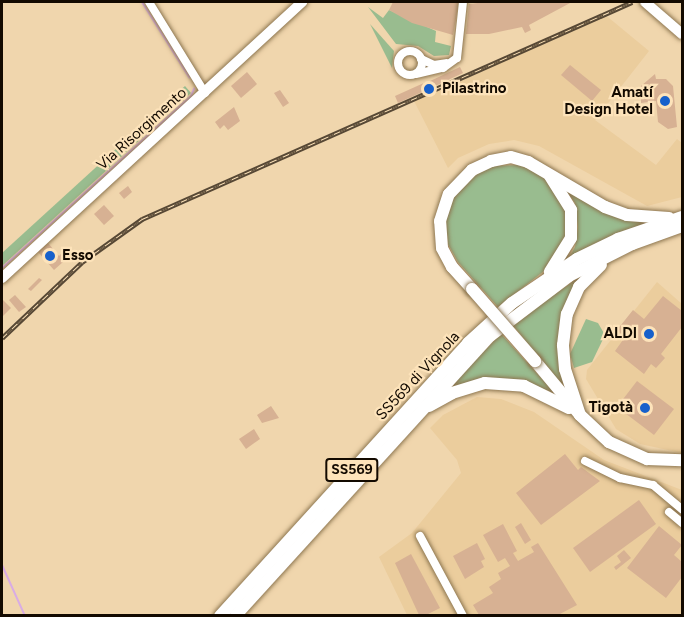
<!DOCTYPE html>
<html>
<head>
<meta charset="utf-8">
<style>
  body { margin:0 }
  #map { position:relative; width:684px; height:617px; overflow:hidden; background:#f0d6ad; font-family:Figtree,sans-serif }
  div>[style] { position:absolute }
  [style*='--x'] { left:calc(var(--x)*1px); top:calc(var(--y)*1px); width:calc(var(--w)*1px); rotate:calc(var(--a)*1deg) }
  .built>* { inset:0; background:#ebcd9d }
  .green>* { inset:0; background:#99bc8f }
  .stream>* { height:2px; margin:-1px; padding:0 1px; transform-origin:1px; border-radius:1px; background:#d9ace5 }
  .building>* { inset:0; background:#d7b193 }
  .roads { filter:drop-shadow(0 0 2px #8d7650) drop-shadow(0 0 2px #8d7650) }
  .minor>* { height:8px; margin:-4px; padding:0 4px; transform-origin:4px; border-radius:4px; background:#fff }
  .minor>.ring { margin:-4px; padding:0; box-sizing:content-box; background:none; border:8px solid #fff; border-radius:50% }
  .secondary>* { height:10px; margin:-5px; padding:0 5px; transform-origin:5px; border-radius:5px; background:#fff }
  .trunk>* { height:12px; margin:-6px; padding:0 6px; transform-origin:6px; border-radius:6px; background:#fff }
  .rail>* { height:4.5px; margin-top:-2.25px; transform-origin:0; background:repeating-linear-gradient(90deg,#fde3ba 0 7px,#574835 0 14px); box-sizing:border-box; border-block:2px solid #574835 }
  .bridges { filter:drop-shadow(0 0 2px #8d7650) drop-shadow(0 0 2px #8d7650) }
  .trunk-bridge>* { height:12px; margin:-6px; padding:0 6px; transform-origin:6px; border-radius:6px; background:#fff }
  .dots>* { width:16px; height:16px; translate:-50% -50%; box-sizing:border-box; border:3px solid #fde3ba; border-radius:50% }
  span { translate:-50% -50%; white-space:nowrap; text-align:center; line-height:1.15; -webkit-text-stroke:4.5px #fde3ba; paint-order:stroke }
  .shield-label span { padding:2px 4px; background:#fde3ba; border:2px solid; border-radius:4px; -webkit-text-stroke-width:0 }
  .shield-label { font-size:14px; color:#130a00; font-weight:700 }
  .poi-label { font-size:15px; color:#130a00; font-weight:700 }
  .left { translate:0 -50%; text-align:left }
  .right { translate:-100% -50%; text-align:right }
  .street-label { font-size:15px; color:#130a00 }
  .frame { position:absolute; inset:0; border:3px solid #130a00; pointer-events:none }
</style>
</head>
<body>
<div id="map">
  <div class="built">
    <i style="clip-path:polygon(603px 13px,649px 51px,595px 120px,656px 165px,677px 139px,682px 143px,682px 197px,647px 206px,539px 146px,514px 140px,489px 144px,458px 158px,448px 168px,413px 99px)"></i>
    <i style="clip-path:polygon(657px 282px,682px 304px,682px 453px,640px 444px,616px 429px,586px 379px,587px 370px)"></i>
    <i style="clip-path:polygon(477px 397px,501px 399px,534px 412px,604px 460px,682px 490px,682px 615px,407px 615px,379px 557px,412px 533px,461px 473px,457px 460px,430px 428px,443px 415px)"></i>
  </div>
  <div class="green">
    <i style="clip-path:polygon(368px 7px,383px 18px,389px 10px,436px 31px,435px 42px,451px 46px,449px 55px,434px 56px,418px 46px,396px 44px)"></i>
    <i style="clip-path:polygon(370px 24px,394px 51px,392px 68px)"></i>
    <i style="clip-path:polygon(185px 86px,191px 93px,2px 266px,2px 253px)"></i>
    <i style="clip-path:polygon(518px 165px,542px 174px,567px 212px,568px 233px,549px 267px,498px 307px,458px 262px,448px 244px,446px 220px,454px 196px,471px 177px,493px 166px)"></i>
    <i style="clip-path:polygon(562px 183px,651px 220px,568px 260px,575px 247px,578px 227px,575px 203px)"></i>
    <i style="clip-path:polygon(584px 274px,558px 338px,563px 387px,512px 324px)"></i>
    <i style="clip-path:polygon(586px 319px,598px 323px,605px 335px,592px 362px,574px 368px,570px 354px)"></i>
    <i style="clip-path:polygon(501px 334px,555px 393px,516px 380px,442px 393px)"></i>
  </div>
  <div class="stream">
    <i style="--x:142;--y:2;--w:89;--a:57.9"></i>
    <i style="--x:2;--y:268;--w:256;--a:-42.3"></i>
    <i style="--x:191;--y:96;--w:8;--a:-67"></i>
    <i style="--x:2;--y:565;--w:56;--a:65.7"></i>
  </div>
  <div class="building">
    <i style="clip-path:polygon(393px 2px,459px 2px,453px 35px,412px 23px,389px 10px)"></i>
    <i style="clip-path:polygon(486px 2px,572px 2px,529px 25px,531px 30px,525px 33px,522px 27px,489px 34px,466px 34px,469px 4px)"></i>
    <i style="clip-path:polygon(570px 65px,601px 90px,592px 101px,561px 75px)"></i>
    <i style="clip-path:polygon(460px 67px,463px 73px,431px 88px,428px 82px)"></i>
    <i style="clip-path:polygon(247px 72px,257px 84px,241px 98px,231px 86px)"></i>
    <i style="clip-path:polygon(655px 74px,656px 79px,666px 79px,673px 86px,677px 127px,668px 129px,658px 122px,656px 101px,641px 103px,641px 86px)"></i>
    <i style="clip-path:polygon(426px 82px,429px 89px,398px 103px,395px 96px)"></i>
    <i style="clip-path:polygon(280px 90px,289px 103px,283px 107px,274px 93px)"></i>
    <i style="clip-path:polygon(234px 107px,240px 121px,228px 130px,224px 125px,220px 129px,215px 122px)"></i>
    <i style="clip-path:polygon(128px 186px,132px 192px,124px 199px,119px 193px)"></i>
    <i style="clip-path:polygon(104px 205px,114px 216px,104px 225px,94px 214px)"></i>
    <i style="clip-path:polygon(48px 243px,59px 256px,67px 248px,72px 254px,54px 270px,38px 252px)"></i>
    <i style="clip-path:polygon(39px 278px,42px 280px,31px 291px,28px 289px)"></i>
    <i style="clip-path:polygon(15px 295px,26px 307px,19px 312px,9px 300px)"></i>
    <i style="clip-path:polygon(663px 296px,682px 311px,682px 327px,661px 354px,665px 358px,656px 368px,651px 364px,644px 374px,615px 351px,625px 337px,617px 330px,633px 310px,644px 319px)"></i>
    <i style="clip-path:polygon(2px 299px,11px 308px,3px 316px,2px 315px)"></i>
    <i style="clip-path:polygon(637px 381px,674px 409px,654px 435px,617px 407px)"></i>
    <i style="clip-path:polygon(271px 406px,279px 418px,262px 423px,257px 415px)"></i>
    <i style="clip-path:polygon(254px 429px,260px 439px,246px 449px,239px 439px)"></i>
    <i style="clip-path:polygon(565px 454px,578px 470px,581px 467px,600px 481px,541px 525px,516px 493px)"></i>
    <i style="clip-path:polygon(639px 500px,656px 524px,590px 572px,573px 548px)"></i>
    <i style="clip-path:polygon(521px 523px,531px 540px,525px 544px,515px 527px)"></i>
    <i style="clip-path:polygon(503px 524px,517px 551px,513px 553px,518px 561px,534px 552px,531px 547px,538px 543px,577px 605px,558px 615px,479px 615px,473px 605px,493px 593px,489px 587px,501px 579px,498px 573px,510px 566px,505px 558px,498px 562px,483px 535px)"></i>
    <i style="clip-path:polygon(659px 526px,682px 545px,674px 555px,682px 562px,682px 577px,666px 598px,627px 568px)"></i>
    <i style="clip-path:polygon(477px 543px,485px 559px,481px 561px,484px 567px,465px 579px,453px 556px)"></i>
    <i style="clip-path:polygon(624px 550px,631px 558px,616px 570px,614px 567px,621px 562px,617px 556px)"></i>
    <i style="clip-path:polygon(411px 554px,440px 608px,426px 615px,419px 615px,395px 563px)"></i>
  </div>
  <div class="roads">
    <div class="minor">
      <i style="--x:149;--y:2;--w:107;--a:58.4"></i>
      <i class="ring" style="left:398px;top:51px;width:16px;height:16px"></i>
      <i style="--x:421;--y:59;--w:14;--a:25"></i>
      <i style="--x:434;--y:65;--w:12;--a:-9"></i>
      <i style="--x:416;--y:74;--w:28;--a:-13"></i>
      <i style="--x:443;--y:68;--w:17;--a:-36"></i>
      <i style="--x:457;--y:58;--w:56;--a:-83.9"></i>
      <i style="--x:585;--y:461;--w:39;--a:26"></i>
      <i style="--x:620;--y:478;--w:34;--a:12"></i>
      <i style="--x:653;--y:485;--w:38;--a:40"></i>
      <i style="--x:669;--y:512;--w:17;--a:40"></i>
      <i style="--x:420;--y:536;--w:91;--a:61.7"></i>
    </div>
    <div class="secondary">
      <i style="--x:645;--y:2;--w:49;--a:40.9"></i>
      <i style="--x:2;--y:278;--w:408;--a:-42.6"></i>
    </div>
    <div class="trunk">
      <i style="--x:550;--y:176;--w:40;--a:58"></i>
      <i style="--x:571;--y:210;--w:28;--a:90"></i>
      <i style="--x:571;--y:238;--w:40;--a:122"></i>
      <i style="--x:472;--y:289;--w:30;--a:-132"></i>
      <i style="--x:452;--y:267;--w:21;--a:-118"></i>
      <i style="--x:442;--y:248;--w:27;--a:-94"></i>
      <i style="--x:440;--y:221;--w:28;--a:-72"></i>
      <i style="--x:449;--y:194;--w:33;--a:-46"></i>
      <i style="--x:472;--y:170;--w:21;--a:-25"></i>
      <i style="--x:491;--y:161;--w:20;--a:-11"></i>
      <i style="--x:511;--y:157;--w:18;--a:16"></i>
      <i style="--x:528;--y:162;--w:89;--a:30.3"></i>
      <i style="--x:605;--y:207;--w:23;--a:20"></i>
      <i style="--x:627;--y:215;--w:42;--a:4.1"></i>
      <i style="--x:535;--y:361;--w:70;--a:50.2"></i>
      <i style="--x:580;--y:415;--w:40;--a:43"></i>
      <i style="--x:609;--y:442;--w:42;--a:24.1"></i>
      <i style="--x:647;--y:459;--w:35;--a:2"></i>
      <i style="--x:429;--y:406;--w:26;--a:-29"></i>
      <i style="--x:452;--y:393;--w:34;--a:-17"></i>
      <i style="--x:485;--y:383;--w:39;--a:4"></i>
      <i style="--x:524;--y:386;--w:50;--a:26.1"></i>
      <i style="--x:580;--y:415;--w:48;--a:-108.1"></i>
      <i style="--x:565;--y:369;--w:24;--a:-95"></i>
      <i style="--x:563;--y:345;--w:31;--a:-83"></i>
      <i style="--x:567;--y:314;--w:30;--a:-66"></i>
      <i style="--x:579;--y:287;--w:31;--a:-45"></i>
      <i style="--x:220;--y:616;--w:369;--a:-47.7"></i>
      <i style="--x:468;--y:343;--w:59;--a:-42.3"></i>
      <i style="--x:512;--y:303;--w:78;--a:-34.1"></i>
      <i style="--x:577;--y:259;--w:46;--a:-26"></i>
      <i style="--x:618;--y:239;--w:68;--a:-19"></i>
      <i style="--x:235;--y:616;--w:379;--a:-47.7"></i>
      <i style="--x:490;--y:336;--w:99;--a:-37.2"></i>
      <i style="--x:569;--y:276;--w:71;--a:-26.9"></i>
      <i style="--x:632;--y:244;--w:53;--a:-19.8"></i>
    </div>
  </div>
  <div class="rail">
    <i style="--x:2;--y:338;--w:110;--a:-43.5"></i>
    <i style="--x:82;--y:262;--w:74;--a:-35.6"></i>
    <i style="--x:142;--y:219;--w:536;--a:-23.89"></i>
  </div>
  <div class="bridges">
    <div class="trunk-bridge">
      <i style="--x:472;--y:289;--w:96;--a:48.8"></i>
    </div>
  </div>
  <div class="dots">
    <i style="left:429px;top:89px;background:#1760cb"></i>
    <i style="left:665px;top:101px;background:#1760cb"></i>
    <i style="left:50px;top:256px;background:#1760cb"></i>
    <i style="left:649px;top:334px;background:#1760cb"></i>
    <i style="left:645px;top:408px;background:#1760cb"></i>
  </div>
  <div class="shield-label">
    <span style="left:352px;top:470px">SS569</span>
  </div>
  <div class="poi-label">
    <span class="left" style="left:442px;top:89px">Pilastrino</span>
    <span class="right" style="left:653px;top:101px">Amatí<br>Design Hotel</span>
    <span class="left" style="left:62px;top:256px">Esso</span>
    <span class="right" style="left:637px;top:334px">ALDI</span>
    <span class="right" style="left:633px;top:408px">Tigotà</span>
  </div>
  <div class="street-label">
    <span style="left:142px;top:129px;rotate:-42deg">Via Risorgimento</span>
    <span style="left:418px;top:376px;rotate:-47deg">SS569 di Vignola</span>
  </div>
  <div class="frame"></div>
</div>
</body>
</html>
